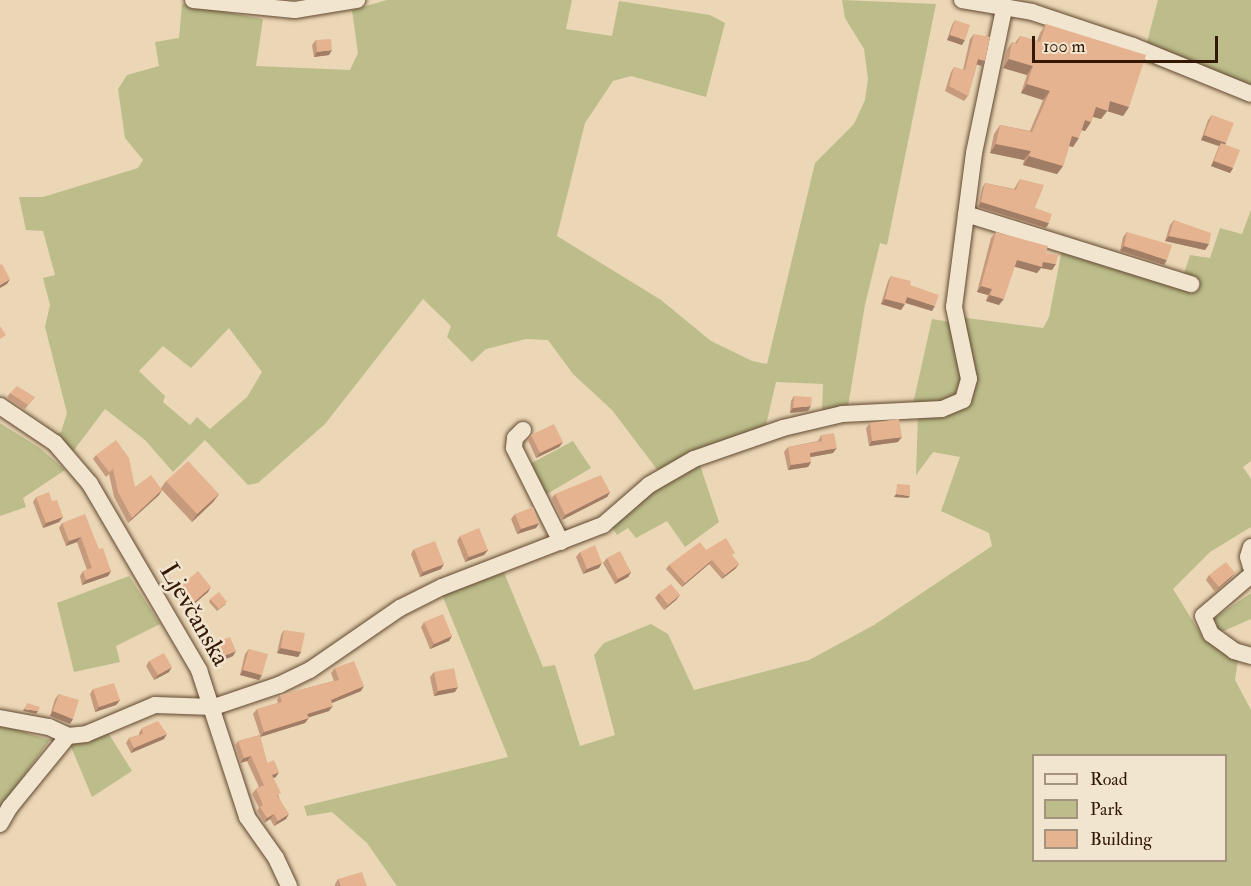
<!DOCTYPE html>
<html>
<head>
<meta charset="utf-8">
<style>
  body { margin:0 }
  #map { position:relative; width:1251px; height:886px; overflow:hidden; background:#ebd7b6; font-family:"IM FELL Double Pica",serif }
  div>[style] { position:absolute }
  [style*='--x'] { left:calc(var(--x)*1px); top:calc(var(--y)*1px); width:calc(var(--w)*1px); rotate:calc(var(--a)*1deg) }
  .green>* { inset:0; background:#bcbd8b }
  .roads { filter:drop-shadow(0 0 2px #614830) drop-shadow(0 0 2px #614830) }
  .minor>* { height:16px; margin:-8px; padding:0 8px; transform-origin:8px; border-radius:8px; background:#f2e5d0 }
  .wall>* { inset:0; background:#c69a7d }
  .shaded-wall>* { inset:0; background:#a17d66 }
  .building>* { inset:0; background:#e6b391 }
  span { translate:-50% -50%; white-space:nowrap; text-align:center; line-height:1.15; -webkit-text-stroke:5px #f2e5d0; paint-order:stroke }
  .street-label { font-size:26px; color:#331904 }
  .legend { position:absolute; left:1032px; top:754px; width:195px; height:108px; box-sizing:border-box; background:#f2e5d0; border:2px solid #a6937e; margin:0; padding:8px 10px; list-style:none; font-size:18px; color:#331904 }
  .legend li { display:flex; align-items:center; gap:12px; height:30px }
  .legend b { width:30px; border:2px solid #a6937e }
  .scale { position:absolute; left:1032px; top:36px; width:186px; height:27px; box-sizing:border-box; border:3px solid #331904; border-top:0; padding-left:8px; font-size:18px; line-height:21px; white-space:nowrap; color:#331904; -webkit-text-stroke:4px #f2e5d0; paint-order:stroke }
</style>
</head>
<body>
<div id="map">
  <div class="green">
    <i style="clip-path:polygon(evenodd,387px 0,572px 0,566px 29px,612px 36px,619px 1px,710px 15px,725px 23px,706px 97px,631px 76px,613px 81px,585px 123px,557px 236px,661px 300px,711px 341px,752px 361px,767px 364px,815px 163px,854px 124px,865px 100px,868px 79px,864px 49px,845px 18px,842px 0,936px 4px,887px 245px,880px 243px,865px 305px,848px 406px,822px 412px,823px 384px,776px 382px,766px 425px,659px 472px,612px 410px,573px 374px,548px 340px,526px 339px,486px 349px,472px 362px,447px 337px,451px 326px,423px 299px,325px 424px,258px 483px,248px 485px,205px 440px,173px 472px,145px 440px,105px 409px,71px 454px,51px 436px,61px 432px,67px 413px,45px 327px,50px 305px,43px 278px,55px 275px,43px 231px,26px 230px,19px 197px,43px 197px,138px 168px,143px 160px,125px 138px,118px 89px,127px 75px,159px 66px,155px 42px,179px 38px,182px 4px,263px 19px,256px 66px,350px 70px,358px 53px,352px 10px,387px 0,229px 328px,262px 372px,247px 397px,210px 429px,197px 417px,190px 425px,163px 402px,165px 396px,139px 371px,163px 346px,191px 368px,229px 328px)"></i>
    <i style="clip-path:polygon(1158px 0,1251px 0,1251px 86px,1146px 46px)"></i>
    <i style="clip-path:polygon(evenodd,1251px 210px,1251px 461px,1243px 467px,1251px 479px,1251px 527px,1210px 552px,1173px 589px,1204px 639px,1238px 660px,1235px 680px,1251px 710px,1251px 886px,397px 886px,367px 843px,332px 812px,307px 816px,304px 806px,508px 757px,441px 592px,503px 570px,543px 667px,555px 665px,580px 746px,615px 735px,594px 655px,604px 643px,651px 624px,668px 634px,694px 690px,809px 660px,874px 625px,992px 546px,989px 533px,941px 511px,960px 457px,933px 452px,916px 475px,918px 415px,951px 415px,973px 398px,976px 378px,959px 317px,1043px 328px,1049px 317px,1062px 249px,1183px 277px,1190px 255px,1210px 258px,1220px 228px,1242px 234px,1251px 210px,1034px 756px,1226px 756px,1226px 860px,1034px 860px,1034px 756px)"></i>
    <i style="clip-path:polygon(932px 319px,950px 322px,962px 379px,953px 400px,913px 404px)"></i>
    <i style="clip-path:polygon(0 423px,40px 448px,65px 470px,23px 498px,26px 507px,0 516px)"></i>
    <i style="clip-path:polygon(573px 441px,591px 468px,542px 497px,528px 465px)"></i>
    <i style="clip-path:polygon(700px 465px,719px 522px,685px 547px,667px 521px,636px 538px,628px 528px,617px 535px,611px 526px,639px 501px,683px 470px)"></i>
    <i style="clip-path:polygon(129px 576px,160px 624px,116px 646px,120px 662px,74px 672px,57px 603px)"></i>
    <i style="clip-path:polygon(1251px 593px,1251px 619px,1219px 633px,1213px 619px)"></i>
    <i style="clip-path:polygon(0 725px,50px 740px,0 808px)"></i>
    <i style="clip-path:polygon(107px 731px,132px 771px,92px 797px,69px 742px)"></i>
  </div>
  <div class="roads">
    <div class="minor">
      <i style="--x:193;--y:0;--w:102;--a:5.6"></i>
      <i style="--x:295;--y:10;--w:63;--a:-9.2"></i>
      <i style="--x:962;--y:0;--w:71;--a:9.7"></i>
      <i style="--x:1032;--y:12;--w:107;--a:18.6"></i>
      <i style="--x:1133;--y:46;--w:127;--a:22.1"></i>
      <i style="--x:966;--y:214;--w:236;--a:17.3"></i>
      <i style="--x:0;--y:406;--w:66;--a:33.9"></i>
      <i style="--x:55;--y:443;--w:54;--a:49.5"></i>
      <i style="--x:90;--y:484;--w:216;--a:59.6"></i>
      <i style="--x:199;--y:670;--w:155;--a:71.9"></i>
      <i style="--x:247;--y:817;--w:50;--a:54.7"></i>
      <i style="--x:276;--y:858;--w:31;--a:65"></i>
      <i style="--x:523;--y:430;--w:11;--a:135"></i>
      <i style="--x:515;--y:438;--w:10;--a:96"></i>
      <i style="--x:514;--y:448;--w:105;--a:63.4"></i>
      <i style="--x:1251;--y:547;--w:10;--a:107"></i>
      <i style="--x:1248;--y:557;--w:10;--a:73"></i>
      <i style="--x:1251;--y:575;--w:63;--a:139.5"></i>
      <i style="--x:1203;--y:616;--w:20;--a:66"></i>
      <i style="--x:1211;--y:634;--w:29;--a:36"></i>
      <i style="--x:1234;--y:651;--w:18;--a:16"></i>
      <i style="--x:0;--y:718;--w:50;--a:10.4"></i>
      <i style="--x:49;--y:727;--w:21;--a:25"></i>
      <i style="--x:0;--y:824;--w:20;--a:-60"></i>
      <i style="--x:10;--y:807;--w:92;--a:-50.8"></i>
      <i style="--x:68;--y:736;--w:18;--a:-6"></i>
      <i style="--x:86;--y:734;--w:75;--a:-22.8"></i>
      <i style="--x:155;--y:705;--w:59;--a:1.9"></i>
      <i style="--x:214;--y:707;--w:69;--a:-18.7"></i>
      <i style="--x:279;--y:685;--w:34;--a:-26"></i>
      <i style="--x:310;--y:670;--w:109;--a:-34.6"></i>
      <i style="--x:400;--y:608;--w:47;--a:-26.6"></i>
      <i style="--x:442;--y:587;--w:173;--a:-21.1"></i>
      <i style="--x:603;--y:525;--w:61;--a:-41"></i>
      <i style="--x:649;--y:485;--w:52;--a:-30"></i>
      <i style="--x:694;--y:459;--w:94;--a:-19.2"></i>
      <i style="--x:783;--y:428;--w:61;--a:-13.3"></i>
      <i style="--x:842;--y:414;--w:100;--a:-2.9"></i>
      <i style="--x:942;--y:409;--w:23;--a:-23"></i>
      <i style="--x:963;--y:400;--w:22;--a:-74"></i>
      <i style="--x:969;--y:379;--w:74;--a:-101.8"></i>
      <i style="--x:954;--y:307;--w:155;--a:-82.6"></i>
      <i style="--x:974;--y:153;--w:151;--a:-78.2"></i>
    </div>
  </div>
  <div class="wall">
    <i style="clip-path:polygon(955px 20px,962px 45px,947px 40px,952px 25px)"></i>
    <i style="clip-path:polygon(1046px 24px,1129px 107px,1123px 116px,1107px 111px,1101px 119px,1093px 117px,1091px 122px,1085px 131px,1082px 130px,1073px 147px,1069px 146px,1063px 166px,1057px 174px,1023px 165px,1024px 160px,990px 153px,994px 134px,1000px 125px,1030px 131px,1043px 100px,1021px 93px,1027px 75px,1003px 68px,1006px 51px,1012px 42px,1015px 43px,1020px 36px,1037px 41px,1040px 33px)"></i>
    <i style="clip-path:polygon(974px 34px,982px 66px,977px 64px,968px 96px,964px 101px,945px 91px,951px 72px,954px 67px,963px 70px,970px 39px)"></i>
    <i style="clip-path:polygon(316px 40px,329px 55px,314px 57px,312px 45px)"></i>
    <i style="clip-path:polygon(1212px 115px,1226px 143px,1225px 144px,1233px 168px,1230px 173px,1211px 166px,1219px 146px,1201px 140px,1208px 120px)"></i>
    <i style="clip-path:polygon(1020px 179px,1035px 208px,1046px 228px,978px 207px,982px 188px,985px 183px,1014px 189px)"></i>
    <i style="clip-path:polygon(1174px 220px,1209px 244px,1205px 250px,1165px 241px,1170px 225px)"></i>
    <i style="clip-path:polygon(996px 232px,1046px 253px,1052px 270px,1041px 268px,1037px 273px,1014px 266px,999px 305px,986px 301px,988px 295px,977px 292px,991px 238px)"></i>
    <i style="clip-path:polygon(1127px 232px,1164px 265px,1120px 251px,1123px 237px)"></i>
    <i style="clip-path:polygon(891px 276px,910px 285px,932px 311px,905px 303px,901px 310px,881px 304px,888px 281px)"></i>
    <i style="clip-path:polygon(10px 393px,35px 397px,24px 410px,7px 398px)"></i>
    <i style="clip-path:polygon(794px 396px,808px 411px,790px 413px,791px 401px)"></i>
    <i style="clip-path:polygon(870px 423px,898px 442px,869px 446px,866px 428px)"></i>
    <i style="clip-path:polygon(531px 435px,563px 442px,559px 447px,536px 458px,528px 440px)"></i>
    <i style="clip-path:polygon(821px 435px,833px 453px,810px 457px,811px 462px,808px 467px,788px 470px,784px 452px,788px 447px,818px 441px)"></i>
    <i style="clip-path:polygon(96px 455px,135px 487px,161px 488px,166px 481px,219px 494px,213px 502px,192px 522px,162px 490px,159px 495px,128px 523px,114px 497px,109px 474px,106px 477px,93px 459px)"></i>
    <i style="clip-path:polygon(610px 492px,607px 497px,562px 520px,551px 499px,555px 494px)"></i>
    <i style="clip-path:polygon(36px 497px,52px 501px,63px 517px,59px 522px,43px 528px,33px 502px)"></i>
    <i style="clip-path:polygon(515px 514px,539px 523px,536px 528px,517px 534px,511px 519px)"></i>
    <i style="clip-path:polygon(62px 523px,99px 549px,111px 571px,108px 576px,82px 585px,80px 576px,83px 571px,87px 570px,77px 542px,66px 546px,59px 528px)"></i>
    <i style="clip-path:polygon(460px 536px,488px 550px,484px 555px,465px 562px,457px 541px)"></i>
    <i style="clip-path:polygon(414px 549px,441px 569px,420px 577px,411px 554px)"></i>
    <i style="clip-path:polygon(706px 550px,733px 557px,739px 564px,735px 569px,722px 579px,709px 564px,682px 587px,666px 569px,669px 565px)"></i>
    <i style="clip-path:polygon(580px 552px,599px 568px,583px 574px,576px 557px)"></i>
    <i style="clip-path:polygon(607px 558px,631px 572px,628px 577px,615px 584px,603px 563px)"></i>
    <i style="clip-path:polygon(1209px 575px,1231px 578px,1215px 592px,1206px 580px)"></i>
    <i style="clip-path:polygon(177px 589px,208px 592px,187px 610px,174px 594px)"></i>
    <i style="clip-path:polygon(659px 593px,680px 595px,676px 600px,664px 610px,655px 598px)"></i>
    <i style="clip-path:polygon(210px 599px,226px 604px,217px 611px,209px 602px)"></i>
    <i style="clip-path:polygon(424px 622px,452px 636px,449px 641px,430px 649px,421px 627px)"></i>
    <i style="clip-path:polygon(284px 630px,301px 652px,298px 657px,277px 653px,281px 635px)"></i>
    <i style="clip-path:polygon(211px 644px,233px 656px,214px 664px,208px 649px)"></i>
    <i style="clip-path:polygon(249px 649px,259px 680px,240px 675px,245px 654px)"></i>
    <i style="clip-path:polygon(149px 661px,169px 672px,154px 680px,146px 666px)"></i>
    <i style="clip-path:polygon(335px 668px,361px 691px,332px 703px,329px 711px,308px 717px,305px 723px,260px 737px,267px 763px,276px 777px,273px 778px,286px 819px,274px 826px,270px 819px,264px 823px,257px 811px,259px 808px,252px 794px,256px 789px,259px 787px,247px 761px,240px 763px,235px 745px,238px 741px,260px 735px,253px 714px,257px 709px,278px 703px,277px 700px,280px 695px,334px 681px,331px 673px)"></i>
    <i style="clip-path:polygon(434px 672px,455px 692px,434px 696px,430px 677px)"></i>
    <i style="clip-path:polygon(93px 689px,120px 700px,116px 705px,95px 712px,90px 694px)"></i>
    <i style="clip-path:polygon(59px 694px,70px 724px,50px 716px,55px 699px)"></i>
    <i style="clip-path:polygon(142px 728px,164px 739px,131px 753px,126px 743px,129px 738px,139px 735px,139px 733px)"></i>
    <i style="clip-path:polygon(338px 879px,367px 886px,335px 886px,335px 884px)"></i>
  </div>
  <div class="shaded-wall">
    <i style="clip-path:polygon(950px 35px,965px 40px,962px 45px,947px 40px)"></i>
    <i style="clip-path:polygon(332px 50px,329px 55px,314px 57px,317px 52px)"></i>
    <i style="clip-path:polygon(978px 59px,985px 61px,982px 66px,975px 64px)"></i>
    <i style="clip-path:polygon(1009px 59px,1033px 66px,1027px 75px,1003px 68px)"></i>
    <i style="clip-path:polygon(1027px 84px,1050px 91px,1043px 100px,1021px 93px)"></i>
    <i style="clip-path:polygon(1110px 101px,1129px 107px,1123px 116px,1107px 111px,1101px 119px,1090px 116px,1096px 107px)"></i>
    <i style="clip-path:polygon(1085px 120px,1091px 122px,1085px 131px,1078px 129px)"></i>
    <i style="clip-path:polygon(1204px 135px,1226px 143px,1222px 148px,1221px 143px,1219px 146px,1201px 140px)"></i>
    <i style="clip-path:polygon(1072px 136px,1079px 138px,1073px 147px,1066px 145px)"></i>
    <i style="clip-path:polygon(996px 144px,1031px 151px,1024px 160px,990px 153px)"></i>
    <i style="clip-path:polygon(1029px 156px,1063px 166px,1057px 174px,1023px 165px)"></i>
    <i style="clip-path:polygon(1214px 161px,1233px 168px,1230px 173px,1211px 166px)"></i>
    <i style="clip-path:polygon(981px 202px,1049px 223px,1046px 228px,978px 207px)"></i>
    <i style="clip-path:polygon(1169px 236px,1209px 244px,1205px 250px,1165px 241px)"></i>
    <i style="clip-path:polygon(1124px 246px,1167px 260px,1164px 265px,1120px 251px)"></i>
    <i style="clip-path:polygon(1017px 260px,1043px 262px,1056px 264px,1052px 270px,1041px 268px,1037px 273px,1012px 266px)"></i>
    <i style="clip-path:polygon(10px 279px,7px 284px,0 288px,0 285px)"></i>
    <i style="clip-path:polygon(981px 286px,992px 289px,988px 295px,977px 292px)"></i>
    <i style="clip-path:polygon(990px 295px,1004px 299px,999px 305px,986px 301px)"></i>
    <i style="clip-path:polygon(907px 297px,935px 306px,932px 311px,903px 302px)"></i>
    <i style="clip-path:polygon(885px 299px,905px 304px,901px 310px,881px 304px)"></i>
    <i style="clip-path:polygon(811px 406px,808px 411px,790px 413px,793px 408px)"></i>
    <i style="clip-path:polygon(902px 437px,898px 442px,869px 446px,872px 441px)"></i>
    <i style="clip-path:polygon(563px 442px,559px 447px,536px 458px,540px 453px)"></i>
    <i style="clip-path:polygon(837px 448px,833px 453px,806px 458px,810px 453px)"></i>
    <i style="clip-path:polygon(811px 462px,808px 467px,788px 470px,791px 465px)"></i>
    <i style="clip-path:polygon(162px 490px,159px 495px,128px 523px,132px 518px)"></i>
    <i style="clip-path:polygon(610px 492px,607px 497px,562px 520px,565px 515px)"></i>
    <i style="clip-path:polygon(219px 494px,213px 502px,192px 522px,197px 514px)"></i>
    <i style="clip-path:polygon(896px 494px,910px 496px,908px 498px,894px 497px)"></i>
    <i style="clip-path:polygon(63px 517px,59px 522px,43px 528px,46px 523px)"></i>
    <i style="clip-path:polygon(539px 523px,536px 528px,517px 534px,521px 529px)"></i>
    <i style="clip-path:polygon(81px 537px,77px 542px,66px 546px,69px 541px)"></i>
    <i style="clip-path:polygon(488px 550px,484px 555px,465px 562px,469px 557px)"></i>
    <i style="clip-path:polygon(712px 560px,709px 564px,682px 587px,685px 583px)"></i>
    <i style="clip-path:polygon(602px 563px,599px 568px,583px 574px,587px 569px)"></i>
    <i style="clip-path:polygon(444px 564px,441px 569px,420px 577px,423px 572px)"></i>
    <i style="clip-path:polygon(739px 564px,735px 569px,722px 579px,725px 575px)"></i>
    <i style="clip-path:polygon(111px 571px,108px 576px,82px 585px,86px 580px)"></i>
    <i style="clip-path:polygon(631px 572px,628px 577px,615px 584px,618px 579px)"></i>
    <i style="clip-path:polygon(1235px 573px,1231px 578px,1215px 592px,1219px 587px)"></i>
    <i style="clip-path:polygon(211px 587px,208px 592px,187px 610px,191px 605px)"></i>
    <i style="clip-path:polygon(680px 595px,676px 600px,664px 610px,668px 605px)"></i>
    <i style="clip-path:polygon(452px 636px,449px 641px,430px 649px,434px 644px)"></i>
    <i style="clip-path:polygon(281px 648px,301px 652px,298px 657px,277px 653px)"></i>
    <i style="clip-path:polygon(236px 651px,233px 656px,214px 664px,217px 659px)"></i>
    <i style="clip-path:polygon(172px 667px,169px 672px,154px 680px,158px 675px)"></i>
    <i style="clip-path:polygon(243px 670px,262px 675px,259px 680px,240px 675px)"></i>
    <i style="clip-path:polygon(364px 686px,361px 691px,327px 705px,331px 700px)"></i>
    <i style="clip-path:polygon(458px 687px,455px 692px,434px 696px,438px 691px)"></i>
    <i style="clip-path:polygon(120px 700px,116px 705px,95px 712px,99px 707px)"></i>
    <i style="clip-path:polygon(333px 706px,329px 711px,304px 719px,307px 714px)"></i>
    <i style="clip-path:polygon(24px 709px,38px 711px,36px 714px,23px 711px)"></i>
    <i style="clip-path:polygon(53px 711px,73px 719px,70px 724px,50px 716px)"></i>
    <i style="clip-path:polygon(309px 718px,305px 723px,260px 737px,264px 732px)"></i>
    <i style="clip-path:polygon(167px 734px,164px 739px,131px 753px,134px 748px)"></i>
    <i style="clip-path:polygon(251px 756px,247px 761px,240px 763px,244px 758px)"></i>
    <i style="clip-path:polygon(279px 772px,276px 777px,269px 780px,272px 775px)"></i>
    <i style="clip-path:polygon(274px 814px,270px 819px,264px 823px,267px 818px)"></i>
    <i style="clip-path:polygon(289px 814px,286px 819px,274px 826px,278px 821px)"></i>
  </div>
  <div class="building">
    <i style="clip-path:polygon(955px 20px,970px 25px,965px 40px,950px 35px)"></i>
    <i style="clip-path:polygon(1046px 24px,1146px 55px,1129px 107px,1110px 101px,1108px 111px,1096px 107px,1091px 122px,1085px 120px,1079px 138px,1072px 136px,1063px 166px,1029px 156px,1031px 151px,996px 144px,1000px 125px,1032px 132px,1050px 91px,1027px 84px,1033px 66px,1009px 59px,1012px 42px,1017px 44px,1020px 36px,1040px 42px)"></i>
    <i style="clip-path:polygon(974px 34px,990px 37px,985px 61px,978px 59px,968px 96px,949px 86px,954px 67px,965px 70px)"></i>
    <i style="clip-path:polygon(331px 39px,332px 50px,317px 52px,316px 40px)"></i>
    <i style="clip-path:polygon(1212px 115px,1234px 123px,1226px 143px,1204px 135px)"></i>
    <i style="clip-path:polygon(1221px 143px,1240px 150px,1233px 168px,1214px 161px)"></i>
    <i style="clip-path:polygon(1020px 179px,1044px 185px,1035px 208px,1052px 214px,1049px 223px,981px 202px,985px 183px,1016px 190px)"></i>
    <i style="clip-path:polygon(1174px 220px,1211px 233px,1209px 244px,1169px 236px)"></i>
    <i style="clip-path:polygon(996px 232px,1048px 246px,1046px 253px,1058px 255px,1056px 264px,1043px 262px,1042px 267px,1017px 260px,1004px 299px,990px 295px,992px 289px,981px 286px)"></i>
    <i style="clip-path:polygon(1127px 232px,1172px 245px,1167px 260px,1124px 246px)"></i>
    <i style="clip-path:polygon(2px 264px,10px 279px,0 285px,0 265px)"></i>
    <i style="clip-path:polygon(891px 276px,911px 281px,910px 285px,939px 295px,935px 306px,907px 297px,905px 304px,885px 299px)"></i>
    <i style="clip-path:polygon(0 326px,6px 335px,0 339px)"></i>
    <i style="clip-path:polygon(17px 386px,35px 397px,28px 405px,10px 393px)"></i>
    <i style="clip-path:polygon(794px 396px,812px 397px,811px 406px,793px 408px)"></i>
    <i style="clip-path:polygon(899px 419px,902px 437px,872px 441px,870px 423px)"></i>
    <i style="clip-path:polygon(554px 424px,563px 442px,540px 453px,531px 435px)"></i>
    <i style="clip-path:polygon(834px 433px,837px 448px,810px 453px,811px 462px,791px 465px,788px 447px,822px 441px,821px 435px)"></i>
    <i style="clip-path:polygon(116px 440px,129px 458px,135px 487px,151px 475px,162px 490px,132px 518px,118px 492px,113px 469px,109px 472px,96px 455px)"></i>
    <i style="clip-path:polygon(188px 461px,219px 494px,197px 514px,166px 481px)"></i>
    <i style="clip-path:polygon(601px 475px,610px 492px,565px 515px,555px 494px)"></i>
    <i style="clip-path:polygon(897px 484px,910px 485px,910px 496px,896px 494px)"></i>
    <i style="clip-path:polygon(49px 492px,52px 501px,57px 500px,63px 517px,46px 523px,36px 497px)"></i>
    <i style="clip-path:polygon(533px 507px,539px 523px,521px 529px,515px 514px)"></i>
    <i style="clip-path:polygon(85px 514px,99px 549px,103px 548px,111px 571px,86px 580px,83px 571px,92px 568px,81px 537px,69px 541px,62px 523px)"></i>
    <i style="clip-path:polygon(479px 528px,488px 550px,469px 557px,460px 536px)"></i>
    <i style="clip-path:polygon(726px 538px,735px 553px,732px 555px,739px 564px,725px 575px,712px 560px,685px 583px,669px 565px,700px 542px,706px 550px)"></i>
    <i style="clip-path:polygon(435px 541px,444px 564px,423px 572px,414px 549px)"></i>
    <i style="clip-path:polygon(595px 545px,602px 563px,587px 569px,580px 552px)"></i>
    <i style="clip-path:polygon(620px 551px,631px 572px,618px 579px,607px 558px)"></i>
    <i style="clip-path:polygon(1226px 562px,1235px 573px,1219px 587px,1209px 575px)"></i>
    <i style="clip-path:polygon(198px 571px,211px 587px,191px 605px,177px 589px)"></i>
    <i style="clip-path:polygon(671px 584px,680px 595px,668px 605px,659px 593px)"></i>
    <i style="clip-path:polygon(219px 592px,227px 602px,219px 609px,210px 599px)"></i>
    <i style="clip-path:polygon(443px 614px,452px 636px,434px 644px,424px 622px)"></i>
    <i style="clip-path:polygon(284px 630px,305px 633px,301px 652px,281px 648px)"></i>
    <i style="clip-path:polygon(230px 637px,236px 651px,217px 659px,211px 644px)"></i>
    <i style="clip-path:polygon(249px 649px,268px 654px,262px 675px,243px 670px)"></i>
    <i style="clip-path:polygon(164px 653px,172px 667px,158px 675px,149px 661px)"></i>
    <i style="clip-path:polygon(354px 661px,364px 686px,331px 700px,333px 706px,307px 714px,309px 718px,264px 732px,257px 709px,282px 702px,280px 695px,339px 680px,335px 668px)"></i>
    <i style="clip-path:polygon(454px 668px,458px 687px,438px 691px,434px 672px)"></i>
    <i style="clip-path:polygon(114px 683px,120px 700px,99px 707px,93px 689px)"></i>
    <i style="clip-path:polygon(59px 694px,79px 700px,73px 719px,53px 711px)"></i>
    <i style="clip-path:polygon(27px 703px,40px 707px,38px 711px,24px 709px)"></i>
    <i style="clip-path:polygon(158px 721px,167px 734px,134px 748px,129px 738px,143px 734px,142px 728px)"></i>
    <i style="clip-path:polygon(260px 735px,267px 763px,274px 760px,279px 772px,272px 775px,281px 793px,277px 795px,289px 814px,278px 821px,274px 814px,267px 818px,260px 807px,263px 805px,256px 789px,264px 785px,251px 756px,244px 758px,238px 741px)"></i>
    <i style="clip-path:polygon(362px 872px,367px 886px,341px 886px,338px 879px)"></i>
  </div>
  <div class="street-label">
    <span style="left:194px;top:615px;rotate:60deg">Ljevčanska</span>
  </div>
  <ul class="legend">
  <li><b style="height:8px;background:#f2e5d0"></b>Road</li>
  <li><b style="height:16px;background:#bcbd8b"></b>Park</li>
  <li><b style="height:16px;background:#e6b391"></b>Building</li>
  </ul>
  <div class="scale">100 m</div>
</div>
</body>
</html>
